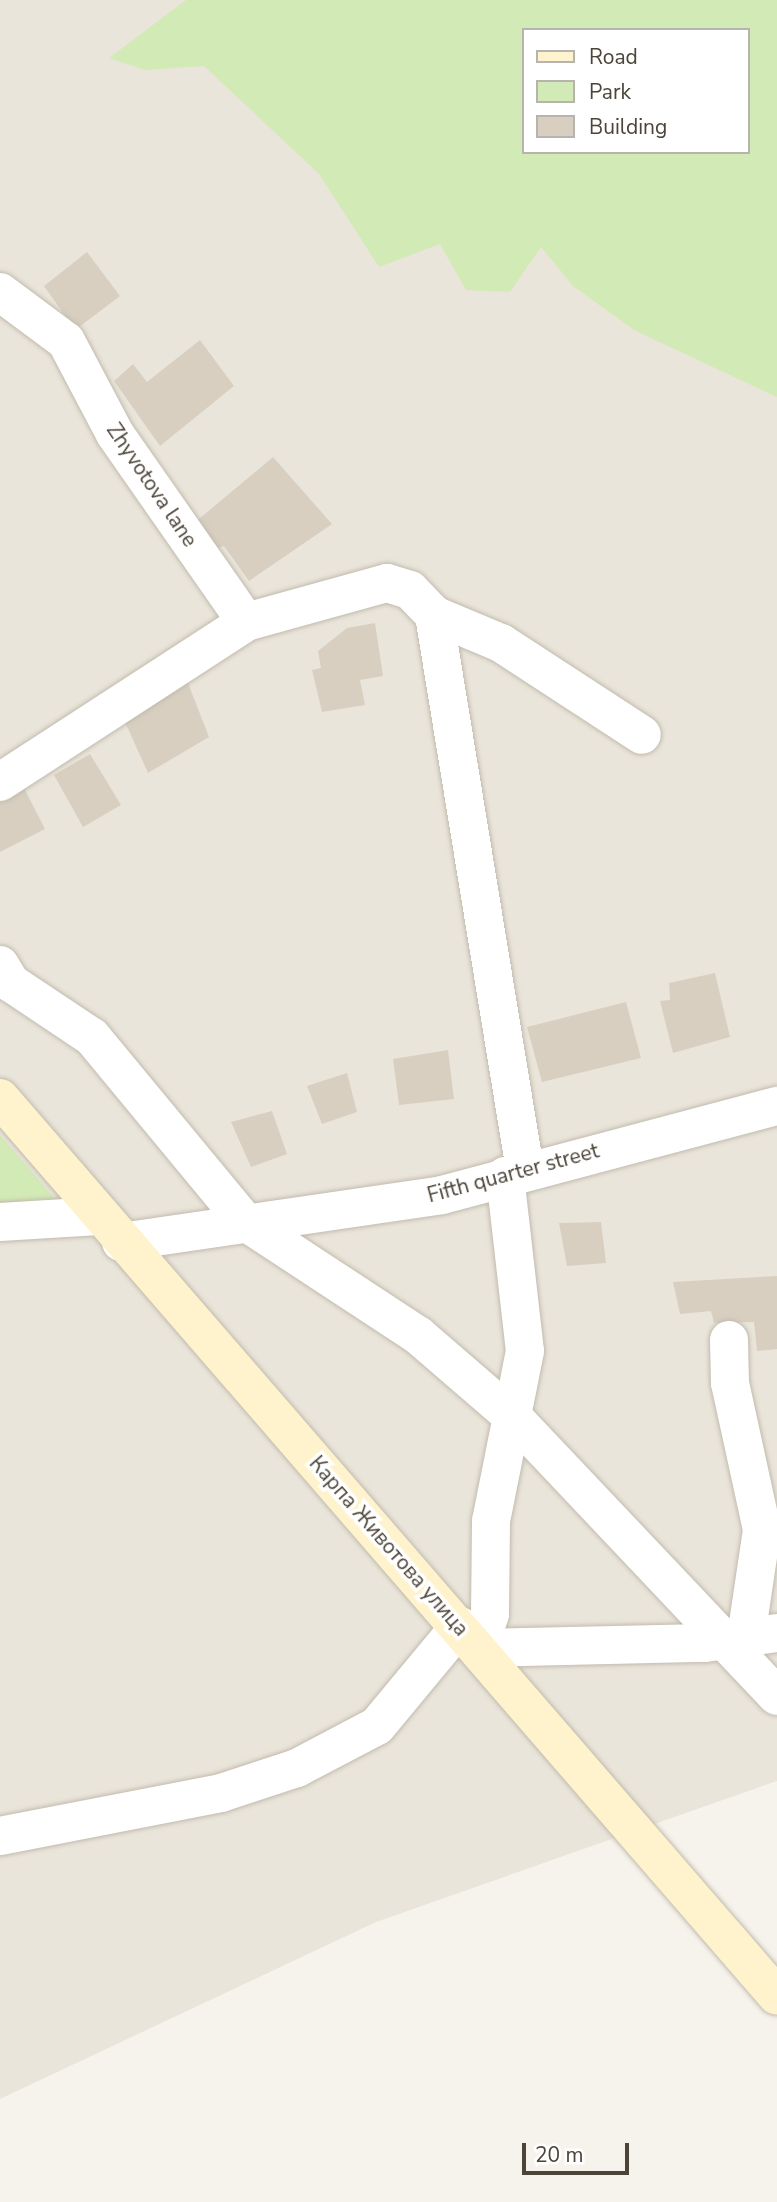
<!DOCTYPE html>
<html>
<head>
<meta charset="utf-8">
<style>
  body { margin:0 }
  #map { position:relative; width:777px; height:2202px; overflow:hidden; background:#f6f3ec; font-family:"Nunito Sans",sans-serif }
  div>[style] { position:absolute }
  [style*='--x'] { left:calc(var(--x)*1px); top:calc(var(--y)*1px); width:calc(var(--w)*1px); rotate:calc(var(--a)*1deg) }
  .residential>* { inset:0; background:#eae5da }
  .green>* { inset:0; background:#d2eab5 }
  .building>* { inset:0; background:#d8cfc1 }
  .roads { filter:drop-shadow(0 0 2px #c2bbae) drop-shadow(0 0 2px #c2bbae) }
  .street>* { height:38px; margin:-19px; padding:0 19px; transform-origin:19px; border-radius:19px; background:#fff }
  .secondary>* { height:38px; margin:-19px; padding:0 19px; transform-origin:19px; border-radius:19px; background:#fff3cd }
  span { translate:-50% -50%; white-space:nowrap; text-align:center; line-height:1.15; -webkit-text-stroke:7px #fff; paint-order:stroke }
  .street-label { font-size:21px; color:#4b4439 }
  .legend { position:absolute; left:522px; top:28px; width:228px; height:126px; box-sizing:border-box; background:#fff; border:2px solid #b7b4b0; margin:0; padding:9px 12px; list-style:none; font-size:21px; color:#4b4439 }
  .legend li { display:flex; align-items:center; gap:14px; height:35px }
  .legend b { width:35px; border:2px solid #b7b4b0 }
  .scale { position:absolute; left:522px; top:2143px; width:107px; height:32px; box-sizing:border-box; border:4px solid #4b4439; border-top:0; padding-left:9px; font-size:21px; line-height:24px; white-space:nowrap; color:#4b4439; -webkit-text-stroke:5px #fff; paint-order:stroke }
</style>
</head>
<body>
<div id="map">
  <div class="residential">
    <i style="clip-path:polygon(evenodd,0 0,777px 0,777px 1781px,376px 1922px,0 2099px,0 0,523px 30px,747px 30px,747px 152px,523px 152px,523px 30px)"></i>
  </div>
  <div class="green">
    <i style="clip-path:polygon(evenodd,186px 0,777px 0,777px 397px,634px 330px,573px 286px,541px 247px,510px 292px,466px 290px,440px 244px,379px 267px,319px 174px,204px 66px,145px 70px,109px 58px,186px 0,523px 30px,747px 30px,747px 152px,523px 152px,523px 30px)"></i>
    <i style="clip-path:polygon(0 1135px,62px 1207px,0 1209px)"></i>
  </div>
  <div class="building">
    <i style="clip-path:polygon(87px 252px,120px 296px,75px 330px,44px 286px)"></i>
    <i style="clip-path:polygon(200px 340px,234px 386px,160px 446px,114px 381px,133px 364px,147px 382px)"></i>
    <i style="clip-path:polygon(273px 457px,332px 524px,249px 581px,224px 546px,208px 552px,193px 524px)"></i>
    <i style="clip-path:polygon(375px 623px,383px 676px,360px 680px,365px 705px,322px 712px,312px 670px,321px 668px,318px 651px,347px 628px)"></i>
    <i style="clip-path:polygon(188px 683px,209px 737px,148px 773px,125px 722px)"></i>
    <i style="clip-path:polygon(90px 754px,121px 805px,83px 827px,54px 775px)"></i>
    <i style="clip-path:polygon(23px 786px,45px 829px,0 852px,0 797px)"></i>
    <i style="clip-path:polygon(715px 973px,730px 1037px,673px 1053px,660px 1001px,670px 1000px,669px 983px)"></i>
    <i style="clip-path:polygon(626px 1002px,641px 1058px,542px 1082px,527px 1027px)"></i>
    <i style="clip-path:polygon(448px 1050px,454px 1099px,399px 1105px,393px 1059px)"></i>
    <i style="clip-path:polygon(347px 1073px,357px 1112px,322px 1124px,307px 1086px)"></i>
    <i style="clip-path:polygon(272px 1111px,287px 1154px,251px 1167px,231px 1122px)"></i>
    <i style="clip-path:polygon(601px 1222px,606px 1263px,567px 1266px,559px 1223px)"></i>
    <i style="clip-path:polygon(777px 1276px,777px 1349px,757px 1351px,754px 1322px,714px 1323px,711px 1311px,680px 1314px,673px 1282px)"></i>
  </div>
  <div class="roads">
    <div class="street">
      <i style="--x:0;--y:292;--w:82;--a:36.6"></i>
      <i style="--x:66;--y:341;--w:105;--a:62.2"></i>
      <i style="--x:115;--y:434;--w:229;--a:55.1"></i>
      <i style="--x:434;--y:615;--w:73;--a:22.7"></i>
      <i style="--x:501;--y:643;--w:168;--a:33.1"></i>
      <i style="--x:0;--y:782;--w:293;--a:-33"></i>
      <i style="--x:246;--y:622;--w:146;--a:-15.5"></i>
      <i style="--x:387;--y:583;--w:24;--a:17"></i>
      <i style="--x:410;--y:590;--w:35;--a:46"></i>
      <i style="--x:434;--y:615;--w:562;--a:80.69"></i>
      <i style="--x:0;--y:965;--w:21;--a:59"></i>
      <i style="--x:11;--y:983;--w:97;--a:33.7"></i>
      <i style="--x:92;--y:1037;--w:239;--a:50.4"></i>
      <i style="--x:244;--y:1221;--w:209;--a:33.3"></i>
      <i style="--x:419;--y:1336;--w:127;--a:40.8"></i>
      <i style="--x:515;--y:1419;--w:381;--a:46.6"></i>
      <i style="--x:505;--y:1176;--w:176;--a:83.5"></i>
      <i style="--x:525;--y:1351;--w:173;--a:101.3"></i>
      <i style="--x:491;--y:1521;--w:93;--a:90.6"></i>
      <i style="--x:490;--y:1614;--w:36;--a:108"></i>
      <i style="--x:479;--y:1648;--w:226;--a:-1.3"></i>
      <i style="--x:705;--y:1643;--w:73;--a:-7.9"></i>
      <i style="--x:0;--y:1222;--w:99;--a:-3.5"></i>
      <i style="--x:121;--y:1242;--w:324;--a:-8.3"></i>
      <i style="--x:442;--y:1195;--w:347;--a:-14.9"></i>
      <i style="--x:729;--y:1340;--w:43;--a:88.7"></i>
      <i style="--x:730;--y:1383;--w:150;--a:77.7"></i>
      <i style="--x:762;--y:1530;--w:108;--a:98.5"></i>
      <i style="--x:0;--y:1836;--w:225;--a:-11"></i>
      <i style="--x:221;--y:1793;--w:80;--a:-18.2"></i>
      <i style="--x:297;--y:1768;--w:90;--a:-27.7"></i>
      <i style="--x:377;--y:1726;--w:130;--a:-50.3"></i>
    </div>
    <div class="secondary">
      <i style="--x:0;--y:1098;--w:1187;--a:49.13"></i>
    </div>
  </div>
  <div class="street-label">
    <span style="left:152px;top:485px;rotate:56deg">Zhyvotova lane</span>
    <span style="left:513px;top:1173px;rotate:-15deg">Fifth quarter street</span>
    <span style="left:389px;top:1546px;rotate:49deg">Карпа Животова улица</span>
  </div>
  <ul class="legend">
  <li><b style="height:9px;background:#fff3cd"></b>Road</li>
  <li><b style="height:19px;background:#d2eab5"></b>Park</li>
  <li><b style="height:19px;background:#d8cfc1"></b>Building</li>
  </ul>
  <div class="scale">20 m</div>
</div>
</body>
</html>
